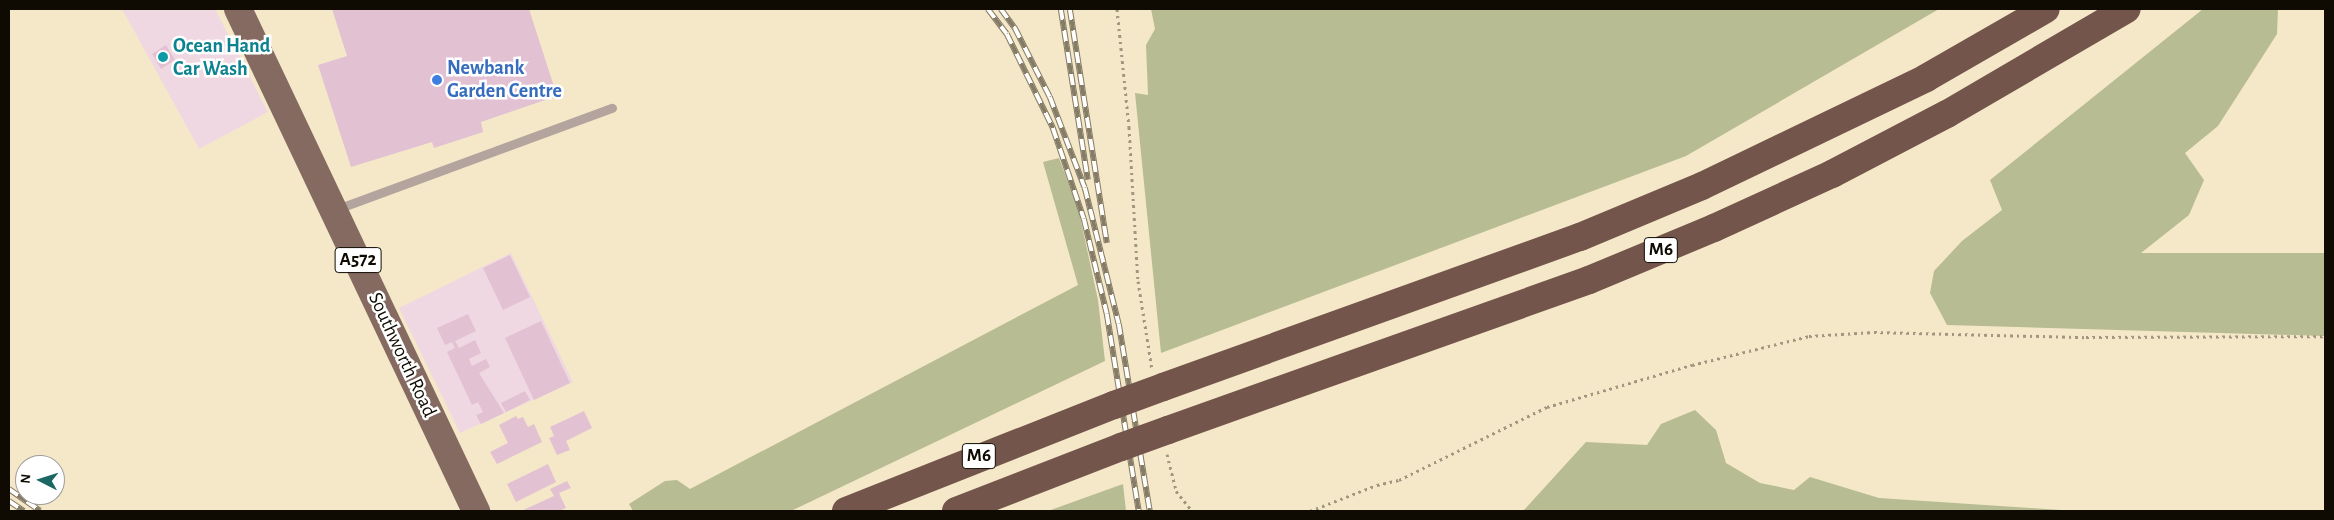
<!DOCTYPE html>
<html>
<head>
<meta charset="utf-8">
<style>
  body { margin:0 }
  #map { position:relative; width:2334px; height:520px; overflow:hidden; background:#f5e8c8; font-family:"Alegreya Sans",sans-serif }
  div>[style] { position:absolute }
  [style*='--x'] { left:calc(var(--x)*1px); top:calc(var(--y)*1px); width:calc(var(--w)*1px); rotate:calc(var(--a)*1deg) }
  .commercial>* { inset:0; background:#f0d8e2 }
  .green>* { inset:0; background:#b7bc92 }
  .building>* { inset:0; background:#e2c1d3 }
  .path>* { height:3px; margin-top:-1.5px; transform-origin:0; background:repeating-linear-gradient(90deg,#a19780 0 2.5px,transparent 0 6.5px) }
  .lane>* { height:9px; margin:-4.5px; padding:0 4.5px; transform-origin:4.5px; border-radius:4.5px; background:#b3a49e }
  .primary>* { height:28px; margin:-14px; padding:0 14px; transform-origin:14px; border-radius:14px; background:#856a61 }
  .highway>* { height:28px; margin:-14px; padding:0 14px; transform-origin:14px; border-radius:14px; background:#74554b }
  .rail>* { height:5.5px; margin-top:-2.75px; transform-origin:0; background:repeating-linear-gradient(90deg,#fff 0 11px,#857c67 0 22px); box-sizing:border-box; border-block:1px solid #857c67 }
  .highway-bridge>* { height:28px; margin:-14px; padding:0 14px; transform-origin:14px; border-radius:14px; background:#74554b }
  .dots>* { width:14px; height:14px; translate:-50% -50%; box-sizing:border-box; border:2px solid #fff; border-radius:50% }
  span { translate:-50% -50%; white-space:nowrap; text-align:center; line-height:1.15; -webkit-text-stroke:5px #fff; paint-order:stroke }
  .shield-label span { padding:1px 4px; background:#fff; border:1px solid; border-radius:4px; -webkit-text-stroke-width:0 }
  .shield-label { font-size:19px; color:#0f0b02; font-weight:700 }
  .culture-label { font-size:20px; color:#0d838f; font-weight:700 }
  .left { translate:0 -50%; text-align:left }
  .shop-label { font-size:20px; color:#366cbe; font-weight:700 }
  .street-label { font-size:20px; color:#0f0b02 }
  .frame { position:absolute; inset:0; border:10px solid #0f0b02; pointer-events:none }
  .north { position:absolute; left:15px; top:455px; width:50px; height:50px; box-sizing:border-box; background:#fff; border:1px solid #9f9d9a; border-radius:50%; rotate:275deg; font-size:14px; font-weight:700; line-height:20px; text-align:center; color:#0f0b02 }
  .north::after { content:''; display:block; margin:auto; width:18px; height:22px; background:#1b6764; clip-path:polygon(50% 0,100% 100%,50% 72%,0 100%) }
</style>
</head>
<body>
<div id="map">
  <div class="commercial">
    <i style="clip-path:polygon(122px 9px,215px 9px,268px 112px,199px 149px)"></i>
    <i style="clip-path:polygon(511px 253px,573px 382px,460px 433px,399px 308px)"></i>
  </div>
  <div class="green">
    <i style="clip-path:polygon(1151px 9px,1939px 9px,1686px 156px,1161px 353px,1135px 93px,1148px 95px,1146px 45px,1155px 29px)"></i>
    <i style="clip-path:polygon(2203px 9px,2278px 9px,2277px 34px,2218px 126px,2185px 153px,2204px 180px,2189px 215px,2141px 253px,2325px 253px,2325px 336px,1947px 325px,1930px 293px,1934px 271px,1962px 241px,2002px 210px,1990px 180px)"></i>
    <i style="clip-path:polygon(1059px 158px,1079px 212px,1098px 300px,1105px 361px,791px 511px,633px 511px,629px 504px,665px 481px,677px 480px,690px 489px,1078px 285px,1043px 162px)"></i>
    <i style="clip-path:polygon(1695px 410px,1716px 430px,1726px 463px,1760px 483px,1794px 490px,1810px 477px,1879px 498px,2076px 511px,1523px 511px,1586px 442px,1647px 445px,1661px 424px)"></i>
    <i style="clip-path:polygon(1123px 484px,1126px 511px,1048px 511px)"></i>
  </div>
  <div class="building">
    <i style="clip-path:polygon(332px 9px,529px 9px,557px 96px,481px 122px,483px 132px,434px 148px,432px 142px,351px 167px,318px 65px,347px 56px)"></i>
    <i style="clip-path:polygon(166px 45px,175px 60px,161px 69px,152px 54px)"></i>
    <i style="clip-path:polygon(510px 255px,530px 297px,503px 310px,483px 268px)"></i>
    <i style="clip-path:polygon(468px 314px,476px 331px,455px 341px,459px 348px,475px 340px,481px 353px,469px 359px,472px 366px,486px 359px,490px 367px,479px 373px,504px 413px,481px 424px,476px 415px,483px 412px,478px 402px,472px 405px,447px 352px,455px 348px,452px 342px,445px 345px,437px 328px)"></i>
    <i style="clip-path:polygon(541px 321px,570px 383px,534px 400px,505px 338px)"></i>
    <i style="clip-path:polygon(525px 391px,530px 400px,506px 412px,501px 403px)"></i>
    <i style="clip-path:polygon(584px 411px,592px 428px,566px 441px,570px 450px,557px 455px,549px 438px,554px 436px,550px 427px)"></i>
    <i style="clip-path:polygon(516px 416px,518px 419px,523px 417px,528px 427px,534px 424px,542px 442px,497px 464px,490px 452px,508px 443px,499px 425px)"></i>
    <i style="clip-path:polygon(548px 464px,556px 482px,516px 502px,507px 484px)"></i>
    <i style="clip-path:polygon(567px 481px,571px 488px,559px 493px,566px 508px,559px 511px,521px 511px,554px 496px,550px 489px)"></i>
  </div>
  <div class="path">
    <i style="--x:1117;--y:9;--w:119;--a:84.2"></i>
    <i style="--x:1129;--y:127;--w:154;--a:86.7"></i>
    <i style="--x:1138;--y:281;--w:89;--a:81"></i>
    <i style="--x:1167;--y:454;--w:38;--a:76"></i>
    <i style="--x:1176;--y:491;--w:26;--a:51"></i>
    <i style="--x:1310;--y:511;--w:72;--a:-21.2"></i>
    <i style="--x:1377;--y:485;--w:23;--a:-13"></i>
    <i style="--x:1399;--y:480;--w:165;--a:-26.3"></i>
    <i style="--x:1547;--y:407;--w:151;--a:-16.2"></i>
    <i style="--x:1692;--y:365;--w:121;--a:-13.9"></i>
    <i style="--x:1809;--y:336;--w:65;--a:-3.5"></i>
    <i style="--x:1874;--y:332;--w:212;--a:1.4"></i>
    <i style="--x:2086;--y:337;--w:239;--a:-0.2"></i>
  </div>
  <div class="lane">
    <i style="--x:337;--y:209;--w:293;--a:-20.2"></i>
  </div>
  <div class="primary">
    <i style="--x:238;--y:9;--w:556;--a:64.63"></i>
  </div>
  <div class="highway">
    <i style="--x:1163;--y:387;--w:443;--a:-19.8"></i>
    <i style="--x:1580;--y:237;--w:132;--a:-22.7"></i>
    <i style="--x:1702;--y:186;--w:249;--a:-25.7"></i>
    <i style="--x:1926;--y:78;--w:138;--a:-29.9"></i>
    <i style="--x:1168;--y:430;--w:447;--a:-19.6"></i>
    <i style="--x:1589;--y:280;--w:135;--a:-22.6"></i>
    <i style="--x:1714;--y:228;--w:130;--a:-24.6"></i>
    <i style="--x:1832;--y:174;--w:130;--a:-27.6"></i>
    <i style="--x:1947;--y:114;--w:208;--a:-30.3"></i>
    <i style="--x:846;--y:511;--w:288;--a:-21.6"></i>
    <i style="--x:956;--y:511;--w:177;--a:-21.2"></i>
  </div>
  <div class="rail">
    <i style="--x:988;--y:9;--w:31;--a:53"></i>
    <i style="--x:1007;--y:34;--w:105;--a:63.9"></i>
    <i style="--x:1053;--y:128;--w:96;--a:71.2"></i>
    <i style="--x:1084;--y:219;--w:98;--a:76.4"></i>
    <i style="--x:1107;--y:314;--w:200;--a:80.8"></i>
    <i style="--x:1001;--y:9;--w:24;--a:54"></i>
    <i style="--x:1015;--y:28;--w:77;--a:63.1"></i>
    <i style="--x:1050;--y:97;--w:97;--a:69"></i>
    <i style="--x:1085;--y:188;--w:140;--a:76"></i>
    <i style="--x:1119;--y:324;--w:190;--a:80.6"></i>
    <i style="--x:1061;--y:9;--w:173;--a:81"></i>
    <i style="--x:1070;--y:9;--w:237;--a:81"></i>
    <i style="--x:9;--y:489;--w:38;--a:35"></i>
    <i style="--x:9;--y:501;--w:18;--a:34"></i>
  </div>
  <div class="highway-bridge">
    <i style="--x:1114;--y:405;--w:52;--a:-20.2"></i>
    <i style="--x:1121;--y:447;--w:50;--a:-19.9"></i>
  </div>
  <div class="dots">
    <i style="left:163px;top:57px;background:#0f9aa8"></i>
    <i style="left:437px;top:80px;background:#3f7fe0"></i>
  </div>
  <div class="shield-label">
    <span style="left:1661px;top:250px">M6</span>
    <span style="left:358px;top:260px">A572</span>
    <span style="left:979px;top:456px">M6</span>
  </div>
  <div class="culture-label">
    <span class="left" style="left:173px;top:58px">Ocean Hand<br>Car Wash</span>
  </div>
  <div class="shop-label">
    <span class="left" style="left:447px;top:80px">Newbank<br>Garden Centre</span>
  </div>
  <div class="street-label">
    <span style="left:402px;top:355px;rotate:65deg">Southworth Road</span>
  </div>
  <div class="frame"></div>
  <div class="north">N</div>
</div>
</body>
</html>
